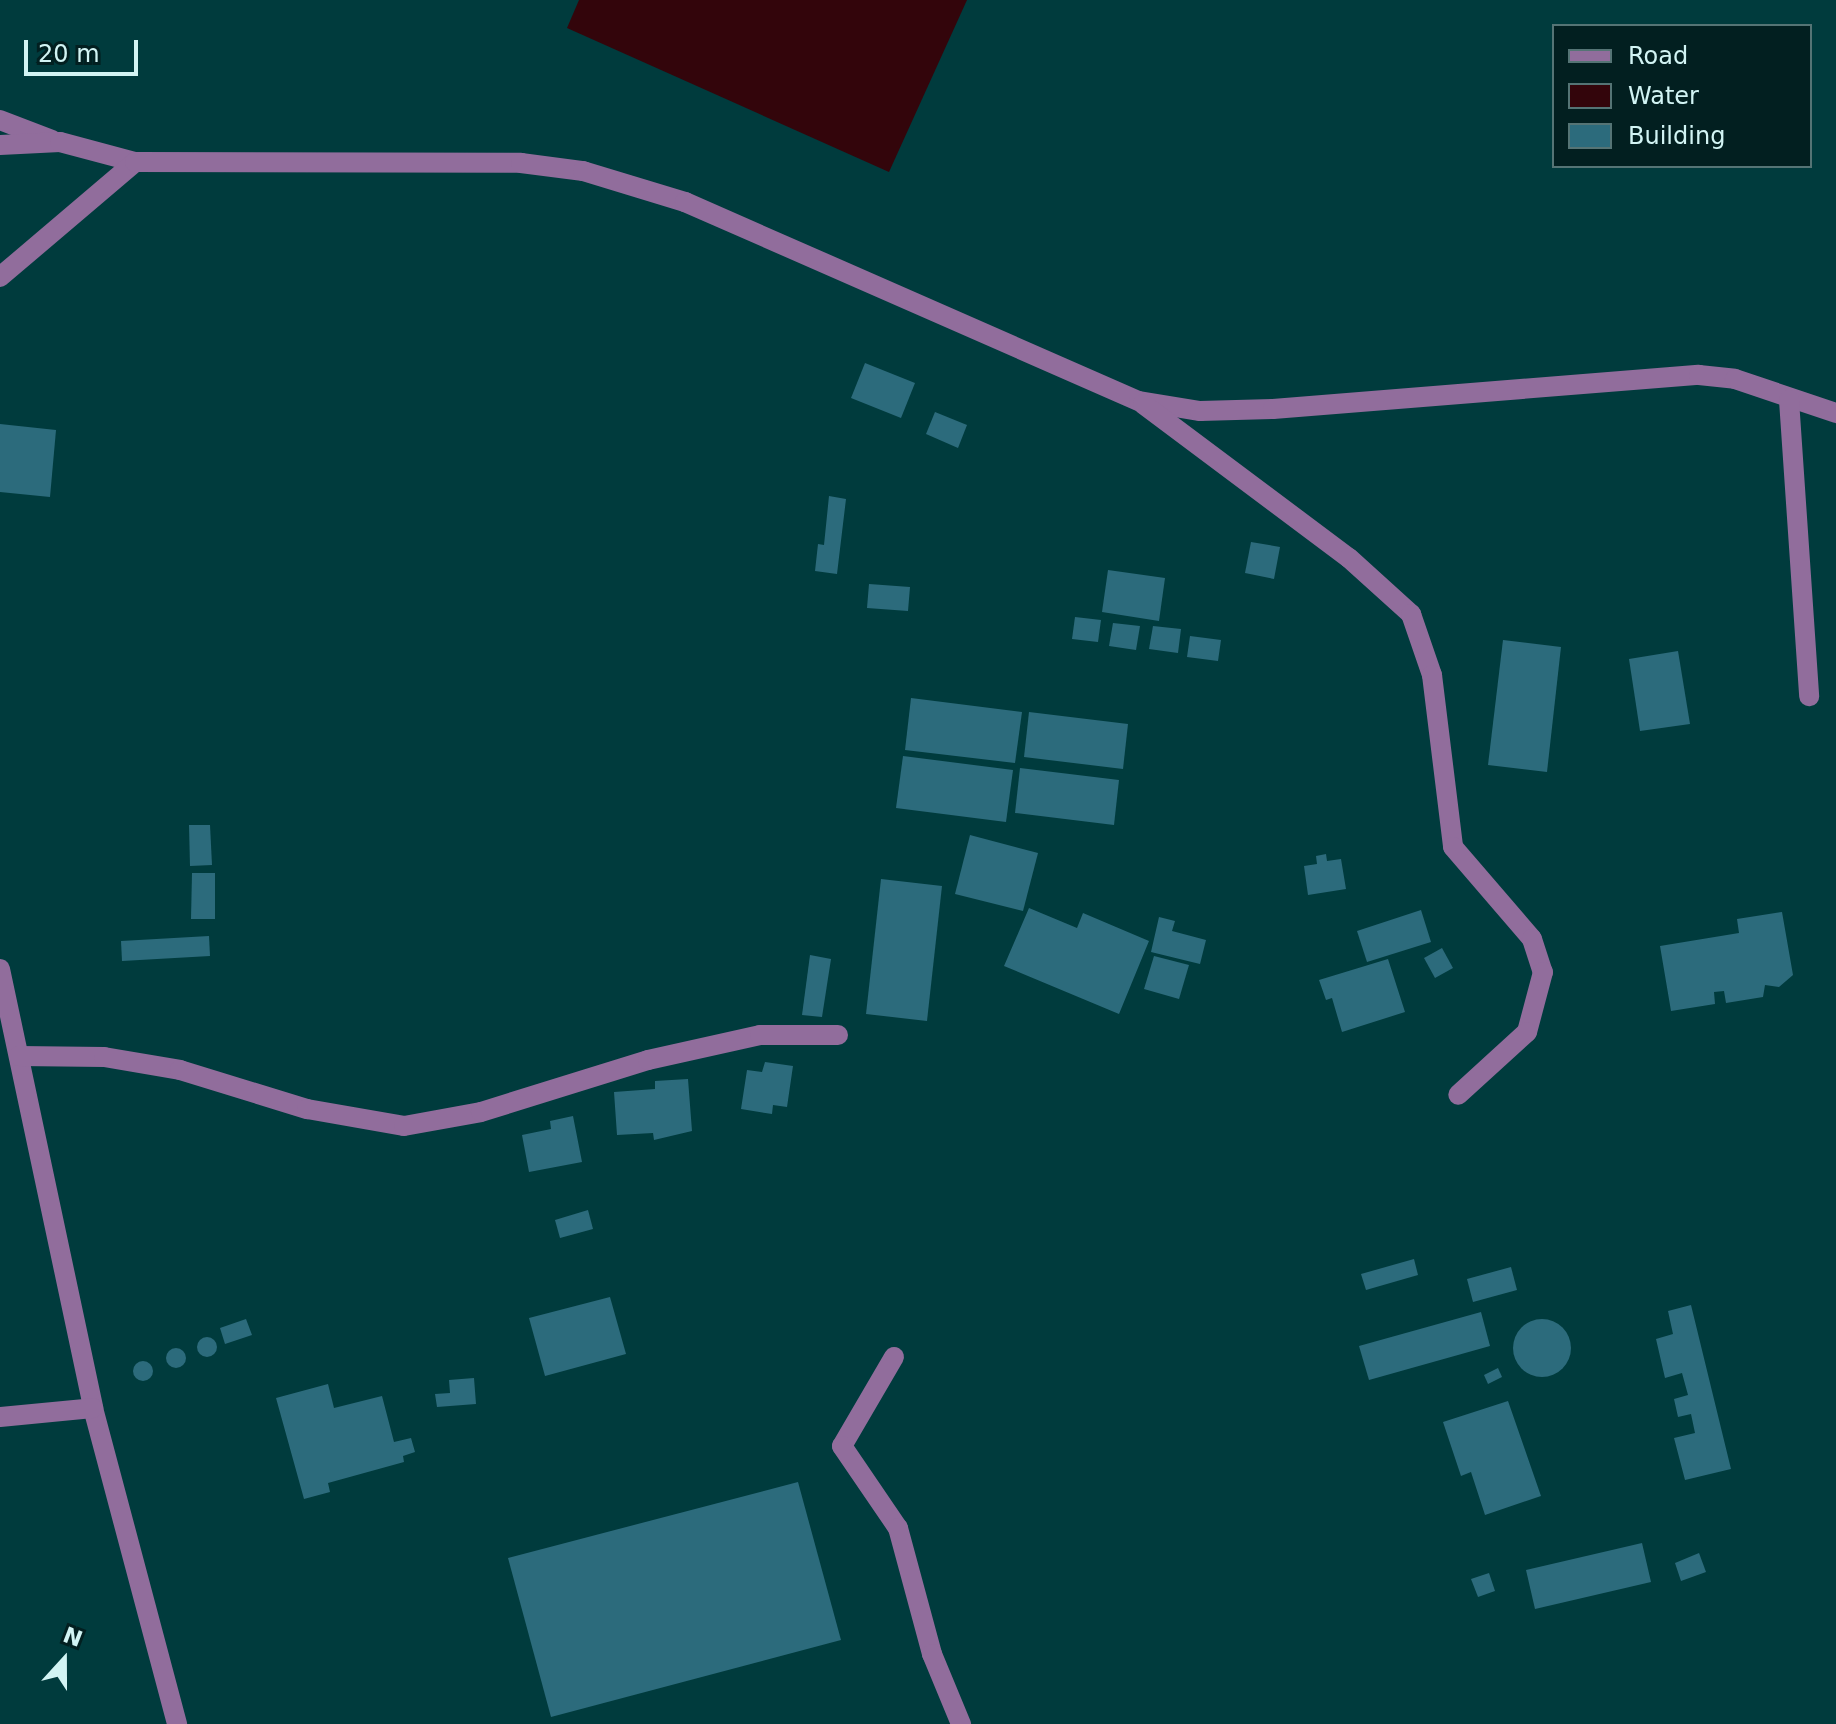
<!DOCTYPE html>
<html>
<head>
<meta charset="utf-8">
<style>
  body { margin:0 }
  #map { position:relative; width:1836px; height:1724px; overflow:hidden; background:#003b3d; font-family:"DejaVu Sans",sans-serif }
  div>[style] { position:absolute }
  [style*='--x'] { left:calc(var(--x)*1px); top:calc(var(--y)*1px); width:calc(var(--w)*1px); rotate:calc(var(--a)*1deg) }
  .water>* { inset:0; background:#33050b }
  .building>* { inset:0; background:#2c6b7c }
  .round { border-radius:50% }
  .minor>* { height:20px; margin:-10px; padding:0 10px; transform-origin:10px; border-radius:10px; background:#916d9c }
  span { translate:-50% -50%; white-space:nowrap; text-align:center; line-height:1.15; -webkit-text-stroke:6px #021f20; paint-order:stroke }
  .legend { position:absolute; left:1552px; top:24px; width:260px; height:144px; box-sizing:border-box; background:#021f20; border:2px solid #557475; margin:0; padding:10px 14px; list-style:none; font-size:24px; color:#d2f4f4 }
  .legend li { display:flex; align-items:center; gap:16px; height:40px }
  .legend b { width:40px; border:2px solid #557475 }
  .north { position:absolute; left:24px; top:1620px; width:80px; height:80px; -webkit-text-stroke:6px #021f20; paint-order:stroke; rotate:21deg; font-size:22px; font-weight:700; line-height:32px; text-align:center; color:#d2f4f4 }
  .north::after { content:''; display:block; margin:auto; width:28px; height:36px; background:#d2f4f4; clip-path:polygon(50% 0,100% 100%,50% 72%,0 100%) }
  .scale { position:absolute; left:24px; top:40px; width:114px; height:36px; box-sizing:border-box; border:4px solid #d2f4f4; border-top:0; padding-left:10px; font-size:24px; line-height:28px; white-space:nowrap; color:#d2f4f4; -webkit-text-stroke:6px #021f20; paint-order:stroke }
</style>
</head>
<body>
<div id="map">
  <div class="water">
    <i style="clip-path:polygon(579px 0,967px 0,889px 172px,567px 28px)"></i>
  </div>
  <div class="building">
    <i style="clip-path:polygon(865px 363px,915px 383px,901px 418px,851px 398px)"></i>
    <i style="clip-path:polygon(935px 412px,967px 425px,958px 448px,926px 434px)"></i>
    <i style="clip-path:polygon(0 424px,56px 430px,50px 497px,0 492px)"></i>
    <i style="clip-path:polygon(829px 496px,846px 499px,837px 574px,815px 571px,818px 544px,824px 545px)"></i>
    <i style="clip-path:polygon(1251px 542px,1280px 547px,1274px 579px,1245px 573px)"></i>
    <i style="clip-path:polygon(1108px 570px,1165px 578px,1159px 621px,1102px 612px)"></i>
    <i style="clip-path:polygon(869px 584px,910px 587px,908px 611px,867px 608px)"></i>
    <i style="clip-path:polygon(1075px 617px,1101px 620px,1098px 642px,1072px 639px)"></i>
    <i style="clip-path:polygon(1113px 623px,1140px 626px,1136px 650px,1109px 646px)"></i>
    <i style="clip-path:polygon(1153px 626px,1181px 629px,1178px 653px,1149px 649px)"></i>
    <i style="clip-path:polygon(1190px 636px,1221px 640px,1218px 661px,1187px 657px)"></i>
    <i style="clip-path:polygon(1503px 640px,1561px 647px,1547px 772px,1488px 765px)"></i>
    <i style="clip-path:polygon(1678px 651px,1690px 724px,1640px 731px,1629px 659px)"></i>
    <i style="clip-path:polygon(911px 698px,1022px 712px,1015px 763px,905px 750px)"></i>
    <i style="clip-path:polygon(1029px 712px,1128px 724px,1123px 769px,1024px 757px)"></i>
    <i style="clip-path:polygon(903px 756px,1013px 770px,1006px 822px,896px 808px)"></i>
    <i style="clip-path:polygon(1020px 768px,1119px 780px,1114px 825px,1015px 813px)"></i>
    <i style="clip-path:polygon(189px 825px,210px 825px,212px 865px,190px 866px)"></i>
    <i style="clip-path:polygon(970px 835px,1038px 853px,1023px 911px,955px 894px)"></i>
    <i style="clip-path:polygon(1326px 854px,1327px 861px,1341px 859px,1346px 889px,1308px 895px,1304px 866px,1317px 864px,1316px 856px)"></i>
    <i style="clip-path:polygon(192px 873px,215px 873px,215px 919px,191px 919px)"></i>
    <i style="clip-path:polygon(881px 879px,942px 886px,927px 1021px,866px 1014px)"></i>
    <i style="clip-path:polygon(1029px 908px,1077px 928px,1083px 913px,1149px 941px,1119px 1014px,1004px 966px)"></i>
    <i style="clip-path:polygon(1421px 910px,1431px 942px,1367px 962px,1357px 931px)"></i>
    <i style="clip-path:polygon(1782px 912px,1793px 975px,1779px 987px,1765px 985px,1763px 997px,1726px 1003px,1724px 991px,1714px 992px,1715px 1004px,1671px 1011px,1660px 946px,1739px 933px,1737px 919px)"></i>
    <i style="clip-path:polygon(1159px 917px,1175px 921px,1172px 931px,1206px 940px,1200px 964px,1151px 952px)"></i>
    <i style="clip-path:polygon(209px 936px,210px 956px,122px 961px,121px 941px)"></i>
    <i style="clip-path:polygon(1442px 948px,1453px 968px,1435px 978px,1424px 958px)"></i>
    <i style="clip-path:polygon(810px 955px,831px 959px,822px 1017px,802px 1015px)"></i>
    <i style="clip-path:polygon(1154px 956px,1189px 965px,1179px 999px,1144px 989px)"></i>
    <i style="clip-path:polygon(1388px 959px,1405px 1012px,1342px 1032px,1332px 998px,1326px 1000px,1319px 980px)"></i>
    <i style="clip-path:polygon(765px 1062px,793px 1066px,787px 1107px,773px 1105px,772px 1114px,741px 1109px,747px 1070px,762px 1072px)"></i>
    <i style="clip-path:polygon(688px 1079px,692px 1131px,654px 1140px,653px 1133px,617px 1135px,614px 1092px,655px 1089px,655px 1081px)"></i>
    <i style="clip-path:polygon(573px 1116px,582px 1162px,529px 1172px,522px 1135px,551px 1129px,550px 1121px)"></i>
    <i style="clip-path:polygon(588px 1210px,593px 1229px,560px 1238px,555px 1220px)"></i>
    <i style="clip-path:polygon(1414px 1259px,1418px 1275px,1366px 1290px,1361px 1274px)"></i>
    <i style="clip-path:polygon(1511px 1267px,1517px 1290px,1473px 1302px,1467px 1279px)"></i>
    <i style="clip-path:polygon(610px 1297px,626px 1354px,545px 1376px,529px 1318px)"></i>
    <i style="clip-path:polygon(1691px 1305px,1731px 1469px,1685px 1480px,1674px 1438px,1695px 1433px,1691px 1414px,1678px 1417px,1674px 1399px,1688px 1395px,1682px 1373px,1665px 1378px,1656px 1339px,1673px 1334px,1668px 1311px)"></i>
    <i style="clip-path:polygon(1481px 1312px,1490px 1346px,1369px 1380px,1359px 1346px)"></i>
    <i style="clip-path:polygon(246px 1319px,252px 1335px,225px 1344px,220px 1328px)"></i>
    <i class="round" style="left:1513px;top:1319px;width:58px;height:58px"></i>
    <i class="round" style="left:197px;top:1337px;width:20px;height:20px"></i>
    <i class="round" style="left:166px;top:1348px;width:20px;height:20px"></i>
    <i class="round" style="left:133px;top:1361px;width:20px;height:20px"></i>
    <i style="clip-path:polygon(1498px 1368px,1502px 1377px,1488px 1384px,1484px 1375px)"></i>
    <i style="clip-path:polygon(474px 1378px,476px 1404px,437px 1407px,435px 1394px,450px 1393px,449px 1380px)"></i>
    <i style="clip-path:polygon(328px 1384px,334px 1408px,382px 1396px,394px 1442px,411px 1438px,415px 1452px,403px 1456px,404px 1462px,328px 1483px,330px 1492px,304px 1499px,276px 1398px)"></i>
    <i style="clip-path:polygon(1508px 1401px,1541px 1496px,1485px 1515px,1471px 1472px,1461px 1476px,1443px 1422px)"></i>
    <i style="clip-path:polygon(798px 1482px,841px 1640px,551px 1717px,508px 1558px)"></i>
    <i style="clip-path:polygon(1642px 1543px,1651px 1582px,1535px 1609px,1526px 1570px)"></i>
    <i style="clip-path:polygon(1699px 1553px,1706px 1572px,1681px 1581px,1675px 1563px)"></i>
    <i style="clip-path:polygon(1489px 1573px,1495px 1591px,1478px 1597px,1471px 1579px)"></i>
  </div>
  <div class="minor">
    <i style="--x:0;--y:120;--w:56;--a:21"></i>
    <i style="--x:0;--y:145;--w:60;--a:-2.9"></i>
    <i style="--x:60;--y:142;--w:78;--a:14.9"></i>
    <i style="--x:0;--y:277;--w:177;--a:-40.4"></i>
    <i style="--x:135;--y:162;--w:386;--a:0.1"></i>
    <i style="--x:521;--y:163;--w:63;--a:7.4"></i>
    <i style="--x:583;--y:171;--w:107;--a:16.9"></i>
    <i style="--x:685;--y:202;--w:496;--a:23.7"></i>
    <i style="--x:1139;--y:401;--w:62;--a:9.3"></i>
    <i style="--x:1200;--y:411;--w:73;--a:-1.6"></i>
    <i style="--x:1273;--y:409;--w:427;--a:-4.6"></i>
    <i style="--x:1699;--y:375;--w:36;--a:6"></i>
    <i style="--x:1735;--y:379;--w:107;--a:18.6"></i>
    <i style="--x:1789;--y:400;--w:297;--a:86.1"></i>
    <i style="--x:1143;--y:404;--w:257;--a:36.8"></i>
    <i style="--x:1349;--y:558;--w:84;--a:42.1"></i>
    <i style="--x:1411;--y:614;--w:65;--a:71"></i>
    <i style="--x:1432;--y:675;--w:173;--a:83"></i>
    <i style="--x:1453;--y:847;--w:121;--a:49.3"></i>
    <i style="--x:1532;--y:939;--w:35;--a:72"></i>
    <i style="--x:1543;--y:972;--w:62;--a:104.9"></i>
    <i style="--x:1527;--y:1032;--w:93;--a:137.6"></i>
    <i style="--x:0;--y:969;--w:449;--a:78"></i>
    <i style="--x:93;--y:1408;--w:327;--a:75.1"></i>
    <i style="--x:19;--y:1056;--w:85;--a:0.7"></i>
    <i style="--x:104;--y:1057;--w:77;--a:9.7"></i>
    <i style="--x:180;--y:1070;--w:133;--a:17.1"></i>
    <i style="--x:307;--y:1109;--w:98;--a:9.9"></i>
    <i style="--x:404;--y:1126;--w:78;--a:-10.3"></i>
    <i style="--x:481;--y:1112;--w:175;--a:-17.3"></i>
    <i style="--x:648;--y:1060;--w:115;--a:-12.6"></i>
    <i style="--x:760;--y:1035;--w:78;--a:0"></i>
    <i style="--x:894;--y:1357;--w:103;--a:120.3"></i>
    <i style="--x:842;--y:1446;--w:99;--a:55.7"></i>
    <i style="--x:898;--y:1528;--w:131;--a:74.9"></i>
    <i style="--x:932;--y:1654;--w:76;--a:67.5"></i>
    <i style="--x:0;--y:1417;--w:93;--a:-5.5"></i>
  </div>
  <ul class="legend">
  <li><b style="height:10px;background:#916d9c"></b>Road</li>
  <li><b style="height:22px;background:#33050b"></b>Water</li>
  <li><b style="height:22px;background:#2c6b7c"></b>Building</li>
  </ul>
  <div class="north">N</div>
  <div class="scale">20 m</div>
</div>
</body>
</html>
